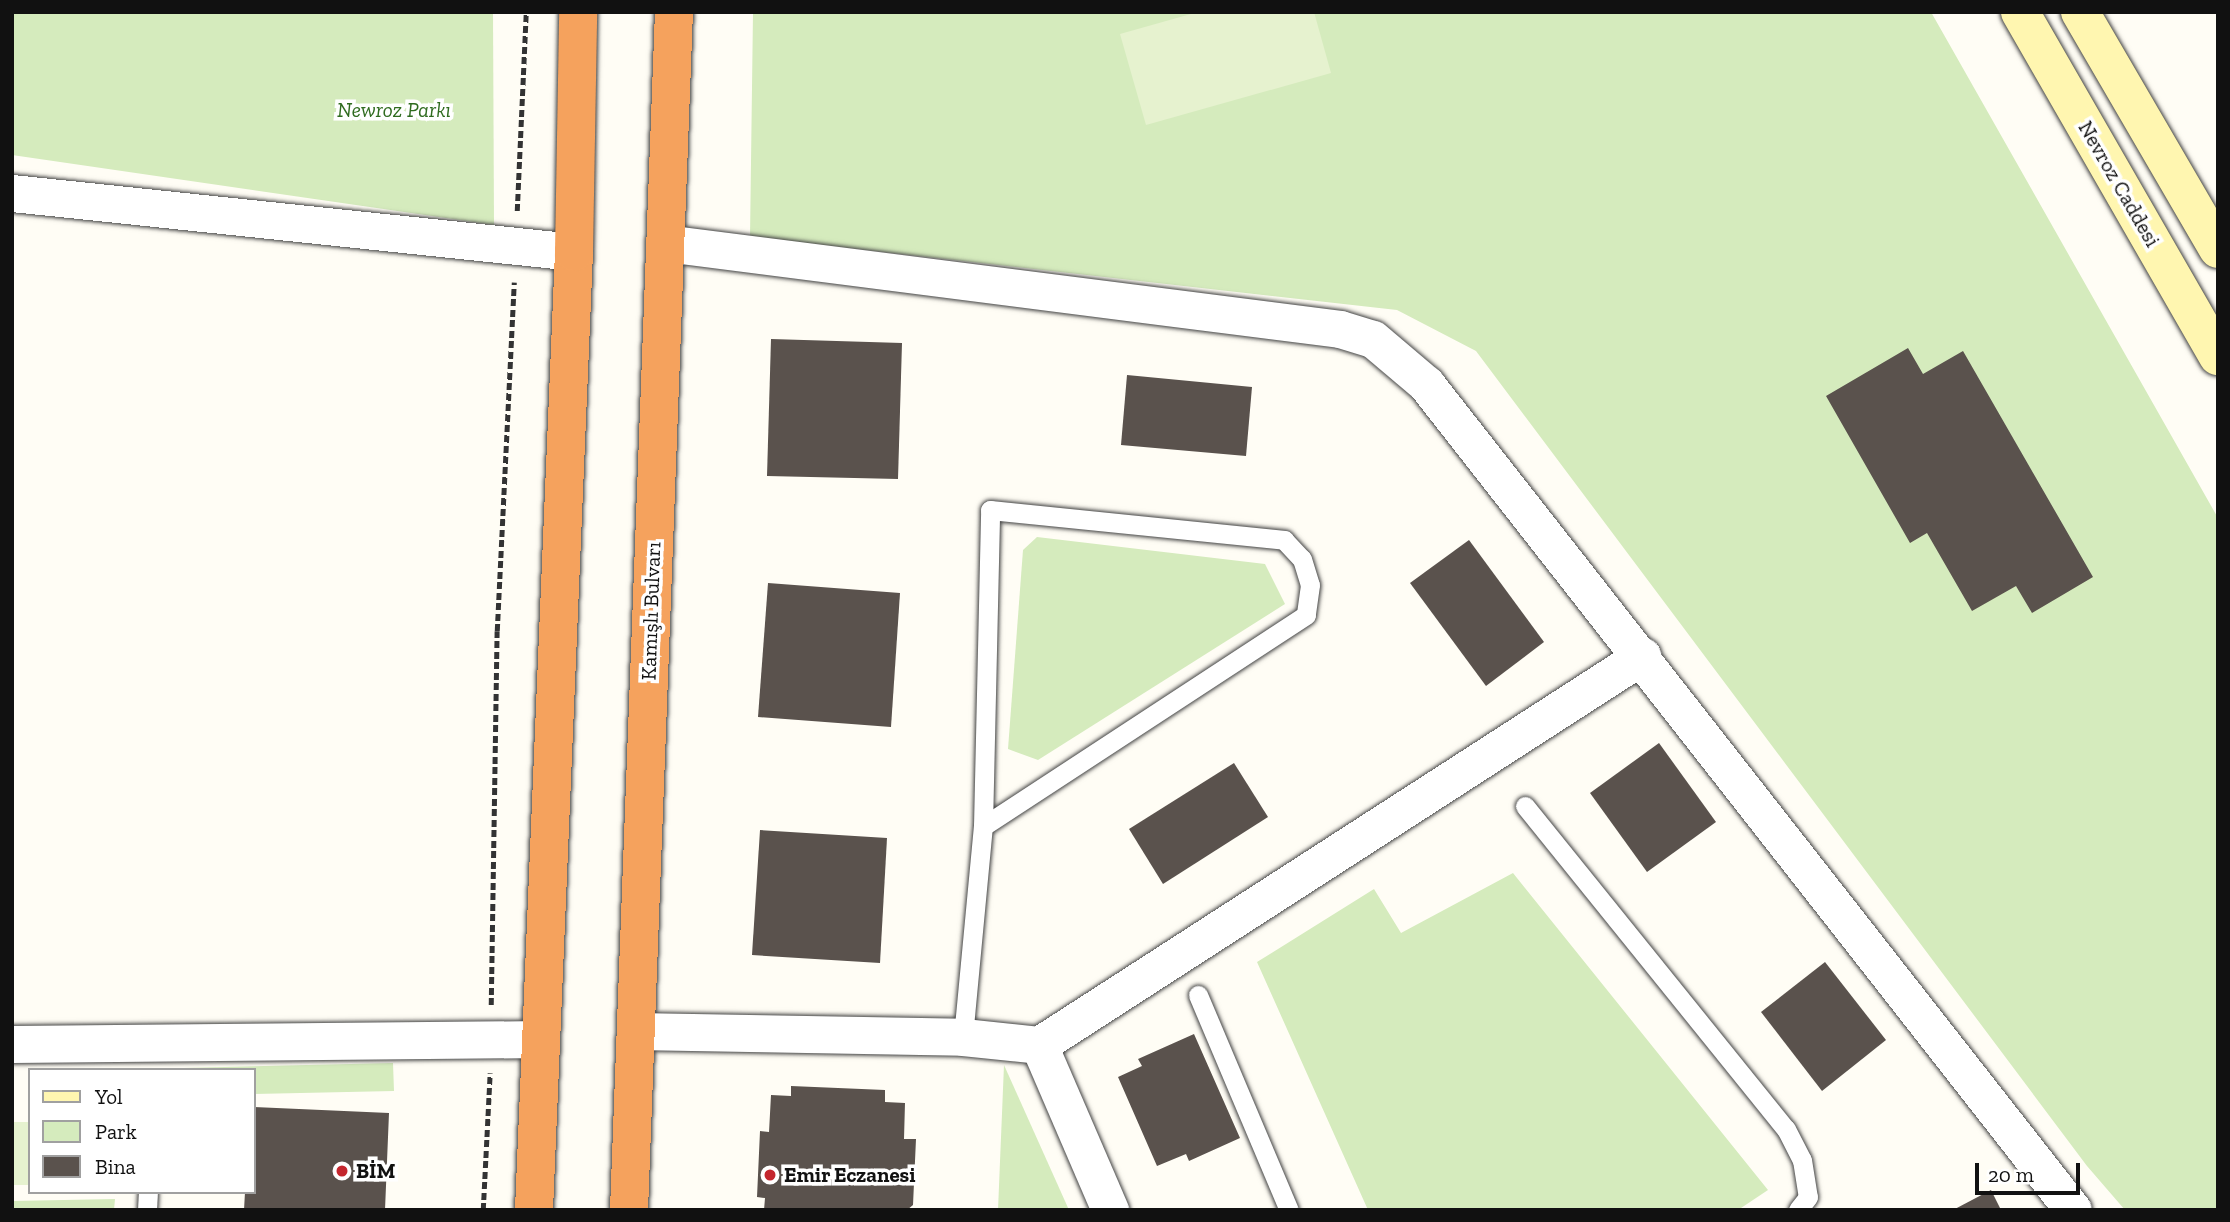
<!DOCTYPE html>
<html>
<head>
<meta charset="utf-8">
<style>
  body { margin:0 }
  #map { position:relative; width:2230px; height:1222px; overflow:hidden; background:#fffdf5; font-family:"Zilla Slab",serif }
  div>[style] { position:absolute }
  [style*='--x'] { left:calc(var(--x)*1px); top:calc(var(--y)*1px); width:calc(var(--w)*1px); rotate:calc(var(--a)*1deg) }
  .green>* { inset:0; background:#d5ebbd }
  .pitch>* { inset:0; background:#e6f2cf }
  .building>* { inset:0; background:#5a524d }
  .path>* { height:4.5px; margin-top:-2.25px; transform-origin:0; background:repeating-linear-gradient(90deg,#333 0 7px,transparent 0 10.5px) }
  .roads { filter:drop-shadow(0 0 2px #444) drop-shadow(0 0 2px #444) }
  .lane>* { height:19px; margin:-9.5px; padding:0 9.5px; transform-origin:9.5px; border-radius:9.5px; background:#fff }
  .street>* { height:37px; margin:-18.5px; padding:0 18.5px; transform-origin:18.5px; border-radius:18.5px; background:#fff }
  .secondary>* { height:38px; margin:-19px; padding:0 19px; transform-origin:19px; border-radius:19px; background:#fff6b0 }
  .highway>* { height:38px; margin:-19px; padding:0 19px; transform-origin:19px; border-radius:19px; background:#f5a25d }
  .dots>* { width:19px; height:19px; translate:-50% -50%; box-sizing:border-box; border:4px solid #fff; border-radius:50% }
  span { translate:-50% -50%; white-space:nowrap; text-align:center; line-height:1.15; -webkit-text-stroke:7px #fff; paint-order:stroke }
  .park-label { font-size:21px; color:#2f6b1f; font-style:italic }
  .street-label { font-size:21px; color:#111 }
  .poi-label { font-size:21px; color:#111; font-weight:700 }
  .left { translate:0 -50%; text-align:left }
  .frame { position:absolute; inset:0; border:14px solid #111; pointer-events:none }
  .legend { position:absolute; left:28px; top:1068px; width:228px; height:126px; box-sizing:border-box; background:#fff; border:2px solid #a0a0a0; margin:0; padding:9px 12px; list-style:none; font-size:21px; color:#111 }
  .legend li { display:flex; align-items:center; gap:14px; height:35px }
  .legend b { width:35px; border:2px solid #a0a0a0 }
  .scale { position:absolute; left:1975px; top:1163px; width:105px; height:32px; box-sizing:border-box; border:4px solid #111; border-top:0; padding-left:9px; font-size:21px; line-height:24px; white-space:nowrap; color:#111; -webkit-text-stroke:5px #fff; paint-order:stroke }
</style>
</head>
<body>
<div id="map">
  <div class="green">
    <i style="clip-path:polygon(12px 12px,493px 12px,494px 225px,12px 155px)"></i>
    <i style="clip-path:polygon(753px 12px,1931px 12px,2218px 518px,2218px 1210px,2125px 1210px,2087px 1166px,1476px 351px,1397px 310px,750px 237px)"></i>
    <i style="clip-path:polygon(1037px 537px,1265px 564px,1285px 604px,1038px 760px,1008px 749px,1023px 550px)"></i>
    <i style="clip-path:polygon(1513px 873px,1768px 1190px,1738px 1210px,1368px 1210px,1257px 962px,1374px 889px,1401px 933px)"></i>
    <i style="clip-path:polygon(393px 1063px,394px 1091px,254px 1094px,254px 1070px,100px 1070px)"></i>
    <i style="clip-path:polygon(1004px 1065px,1069px 1210px,998px 1210px)"></i>
    <i style="clip-path:polygon(115px 1199px,114px 1210px,12px 1210px,12px 1201px)"></i>
  </div>
  <div class="pitch">
    <i style="clip-path:polygon(1198px 12px,1314px 12px,1331px 73px,1146px 125px,1120px 34px)"></i>
    <i style="clip-path:polygon(12px 1122px,30px 1122px,30px 1185px,12px 1185px)"></i>
  </div>
  <div class="building">
    <i style="clip-path:polygon(771px 339px,902px 343px,898px 479px,767px 476px)"></i>
    <i style="clip-path:polygon(1908px 348px,1923px 374px,1963px 351px,2093px 577px,2032px 613px,2016px 586px,1972px 611px,1927px 533px,1910px 543px,1826px 396px)"></i>
    <i style="clip-path:polygon(1127px 375px,1252px 387px,1246px 456px,1121px 445px)"></i>
    <i style="clip-path:polygon(1469px 540px,1544px 642px,1486px 686px,1410px 583px)"></i>
    <i style="clip-path:polygon(768px 583px,900px 593px,891px 727px,758px 717px)"></i>
    <i style="clip-path:polygon(1659px 743px,1716px 822px,1647px 872px,1590px 793px)"></i>
    <i style="clip-path:polygon(1234px 763px,1268px 817px,1163px 884px,1129px 829px)"></i>
    <i style="clip-path:polygon(760px 830px,887px 838px,880px 963px,752px 955px)"></i>
    <i style="clip-path:polygon(1825px 962px,1886px 1040px,1822px 1091px,1761px 1012px)"></i>
    <i style="clip-path:polygon(1194px 1034px,1240px 1138px,1189px 1161px,1186px 1154px,1157px 1166px,1118px 1077px,1142px 1066px,1138px 1059px)"></i>
    <i style="clip-path:polygon(791px 1086px,885px 1090px,885px 1102px,905px 1103px,904px 1139px,916px 1139px,913px 1205px,907px 1210px,764px 1210px,765px 1198px,757px 1197px,760px 1131px,769px 1132px,771px 1095px,791px 1096px)"></i>
    <i style="clip-path:polygon(254px 1107px,389px 1113px,385px 1210px,244px 1210px,245px 1192px,254px 1192px)"></i>
    <i style="clip-path:polygon(1991px 1190px,2001px 1210px,1953px 1210px)"></i>
  </div>
  <div class="path">
    <i style="--x:517;--y:211;--w:199;--a:-87.4"></i>
    <i style="--x:491;--y:1005;--w:374;--a:-89.1"></i>
    <i style="--x:497;--y:631;--w:349;--a:-87.2"></i>
    <i style="--x:483;--y:1210;--w:137;--a:-87.1"></i>
  </div>
  <div class="roads">
    <div class="lane">
      <i style="--x:1525;--y:806;--w:415;--a:51.1"></i>
      <i style="--x:1786;--y:1129;--w:35;--a:63"></i>
      <i style="--x:1802;--y:1160;--w:37;--a:81"></i>
      <i style="--x:1808;--y:1197;--w:16;--a:128"></i>
      <i style="--x:1198;--y:995;--w:233;--a:67.1"></i>
      <i style="--x:963;--y:1037;--w:212;--a:-84.6"></i>
      <i style="--x:983;--y:826;--w:316;--a:-88.7"></i>
      <i style="--x:990;--y:510;--w:296;--a:5.8"></i>
      <i style="--x:1284;--y:540;--w:26;--a:47"></i>
      <i style="--x:1302;--y:559;--w:27;--a:73"></i>
      <i style="--x:1310;--y:585;--w:30;--a:98"></i>
      <i style="--x:1306;--y:615;--w:386;--a:146.8"></i>
      <i style="--x:147;--y:1210;--w:18;--a:-87"></i>
    </div>
    <div class="street">
      <i style="--x:12;--y:193;--w:565;--a:5.99"></i>
      <i style="--x:665;--y:243;--w:680;--a:7.26"></i>
      <i style="--x:1340;--y:329;--w:34;--a:17"></i>
      <i style="--x:1373;--y:339;--w:70;--a:40.3"></i>
      <i style="--x:1426;--y:384;--w:1049;--a:51.93"></i>
      <i style="--x:635;--y:1031;--w:328;--a:1"></i>
      <i style="--x:963;--y:1037;--w:76;--a:6"></i>
      <i style="--x:1039;--y:1045;--w:718;--a:-32.83"></i>
      <i style="--x:12;--y:1044;--w:529;--a:-0.54"></i>
      <i style="--x:1039;--y:1045;--w:180;--a:66.7"></i>
    </div>
    <div class="secondary">
      <i style="--x:2020;--y:12;--w:397;--a:60.1"></i>
      <i style="--x:2080;--y:12;--w:274;--a:59.8"></i>
    </div>
    <div class="highway">
      <i style="--x:534;--y:1210;--w:959;--a:-87.61"></i>
      <i style="--x:574;--y:252;--w:240;--a:-89"></i>
      <i style="--x:629;--y:1210;--w:1199;--a:-87.85"></i>
    </div>
  </div>
  <div class="dots">
    <i style="left:342px;top:1171px;background:#c4262e"></i>
    <i style="left:770px;top:1175px;background:#c4262e"></i>
  </div>
  <div class="park-label">
    <span style="left:394px;top:110px">Newroz Parkı</span>
  </div>
  <div class="street-label">
    <span style="left:2119px;top:184px;rotate:60deg">Nevroz Caddesi</span>
    <span style="left:651px;top:611px;rotate:-88deg">Kamışlı Bulvarı</span>
  </div>
  <div class="poi-label">
    <span class="left" style="left:356px;top:1171px">BİM</span>
    <span class="left" style="left:784px;top:1175px">Emir Eczanesi</span>
  </div>
  <div class="frame"></div>
  <ul class="legend">
  <li><b style="height:9px;background:#fff6b0"></b>Yol</li>
  <li><b style="height:19px;background:#d5ebbd"></b>Park</li>
  <li><b style="height:19px;background:#5a524d"></b>Bina</li>
  </ul>
  <div class="scale">20 m</div>
</div>
</body>
</html>
